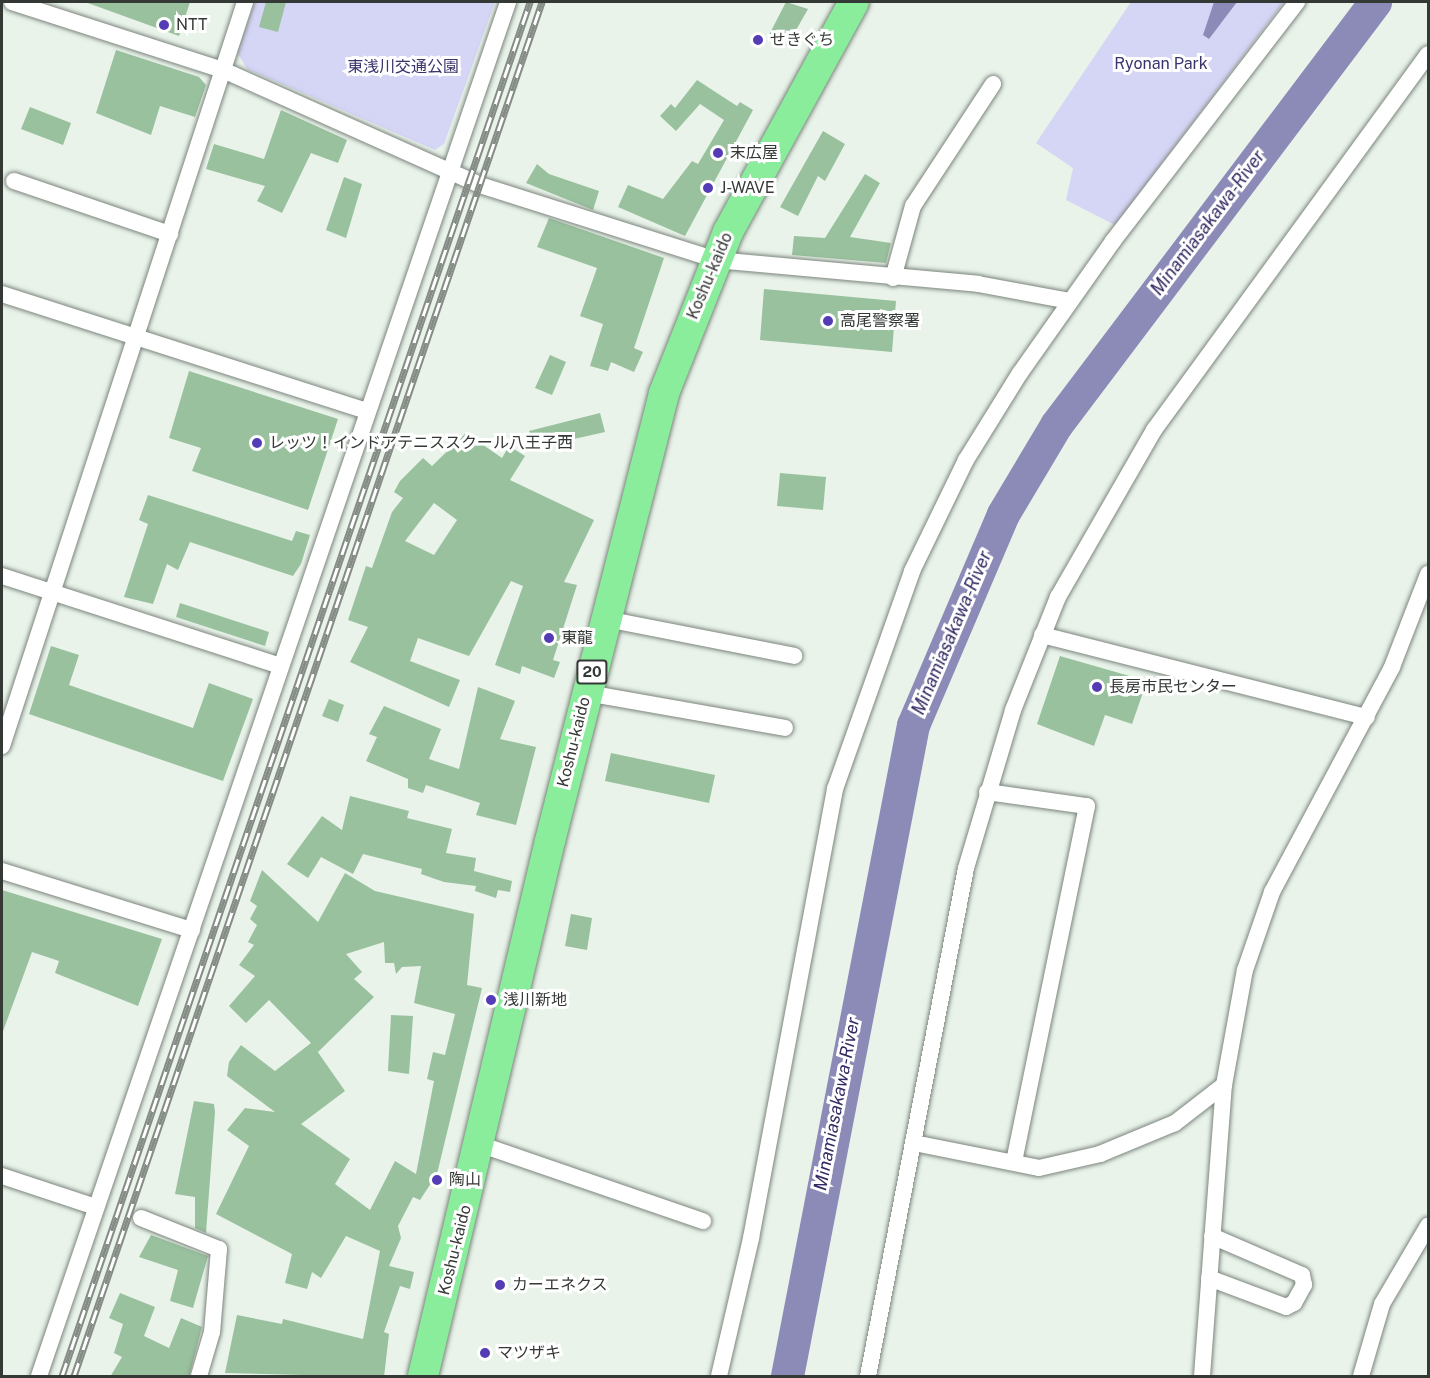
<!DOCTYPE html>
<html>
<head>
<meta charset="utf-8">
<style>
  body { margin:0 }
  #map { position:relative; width:1430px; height:1378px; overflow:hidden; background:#e9f3ea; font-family:"Public Sans","Noto Sans JP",sans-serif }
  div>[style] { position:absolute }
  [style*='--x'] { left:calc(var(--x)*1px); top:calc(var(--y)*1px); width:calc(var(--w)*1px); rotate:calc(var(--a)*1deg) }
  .green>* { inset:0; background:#d5d5f6 }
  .water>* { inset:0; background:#8c8bb7 }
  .river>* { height:33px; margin:-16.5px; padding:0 16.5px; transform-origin:16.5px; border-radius:16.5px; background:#8c8bb7 }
  .building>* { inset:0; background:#99c19e }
  .roads { filter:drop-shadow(0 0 2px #7c857d) drop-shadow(0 0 2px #7c857d) }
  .street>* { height:16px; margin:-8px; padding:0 8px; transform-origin:8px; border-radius:8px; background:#fff }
  .highway>* { height:30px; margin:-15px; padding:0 15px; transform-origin:15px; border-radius:15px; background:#89ed9c }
  .rail>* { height:7px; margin-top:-3.5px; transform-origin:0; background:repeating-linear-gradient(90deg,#fff 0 14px,#858b85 0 28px); box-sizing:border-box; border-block:2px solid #858b85 }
  .dots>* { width:16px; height:16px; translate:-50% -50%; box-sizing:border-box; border:3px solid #fff; border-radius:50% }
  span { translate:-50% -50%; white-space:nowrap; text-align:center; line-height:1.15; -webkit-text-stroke:6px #fff; paint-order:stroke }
  .shield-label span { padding:2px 4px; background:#fff; border:2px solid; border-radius:4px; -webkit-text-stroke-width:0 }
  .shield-label { font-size:15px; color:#353935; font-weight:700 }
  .poi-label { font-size:16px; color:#353935 }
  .left { translate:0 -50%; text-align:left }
  .park-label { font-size:16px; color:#3a346d }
  .street-label { font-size:16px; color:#353935 }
  .water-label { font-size:18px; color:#322a62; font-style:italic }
  .frame { position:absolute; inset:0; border:3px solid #353935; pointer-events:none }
</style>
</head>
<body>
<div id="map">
  <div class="green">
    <i style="clip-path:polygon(255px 2px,495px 2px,444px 144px,435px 150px,247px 69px,237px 52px)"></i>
    <i style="clip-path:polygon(1131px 2px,1284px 2px,1115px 225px,1066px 200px,1073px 168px,1036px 143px)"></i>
  </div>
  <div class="water">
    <i style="clip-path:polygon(1214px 2px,1237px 2px,1209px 39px,1203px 35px)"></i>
  </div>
  <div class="river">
    <i style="--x:787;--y:1376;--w:663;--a:-79.05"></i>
    <i style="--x:913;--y:725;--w:229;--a:-66.9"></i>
    <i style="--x:1003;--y:514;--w:104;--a:-59.2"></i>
    <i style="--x:1056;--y:425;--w:530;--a:-52.98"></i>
  </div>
  <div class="building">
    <i style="clip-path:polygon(85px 2px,190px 2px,179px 36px)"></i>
    <i style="clip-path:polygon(266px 2px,286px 2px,278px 32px,259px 27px)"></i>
    <i style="clip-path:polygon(786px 2px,808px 9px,787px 46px,769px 35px)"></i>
    <i style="clip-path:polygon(116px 50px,199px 77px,206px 85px,195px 117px,160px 106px,151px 135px,96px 113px)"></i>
    <i style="clip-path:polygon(697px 80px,737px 106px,740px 102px,753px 110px,685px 236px,618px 207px,628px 185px,663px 199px,692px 161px,698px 164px,724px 120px,700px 104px,676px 131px,660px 116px,671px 104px,675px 108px)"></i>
    <i style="clip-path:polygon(30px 107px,71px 123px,63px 145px,21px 129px)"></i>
    <i style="clip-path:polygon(281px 110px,347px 140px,338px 163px,311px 153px,282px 213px,257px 201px,265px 186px,206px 169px,214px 144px,264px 159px)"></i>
    <i style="clip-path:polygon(823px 131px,845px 144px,825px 181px,818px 176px,798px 216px,780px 207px)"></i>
    <i style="clip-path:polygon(537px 164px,549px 174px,599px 191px,593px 210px,526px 183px)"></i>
    <i style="clip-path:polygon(865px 174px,880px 183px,850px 237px,891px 243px,886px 263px,792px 255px,794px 236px,825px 238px)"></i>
    <i style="clip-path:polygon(344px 177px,362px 184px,346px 238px,326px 230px)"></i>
    <i style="clip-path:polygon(549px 218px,664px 258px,634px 348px,643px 352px,634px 372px,611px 362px,608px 371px,590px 366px,603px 324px,580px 316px,597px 268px,537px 247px)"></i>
    <i style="clip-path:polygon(764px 289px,896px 301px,892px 352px,760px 340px)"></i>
    <i style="clip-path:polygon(550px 355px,566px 362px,552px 395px,535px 388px)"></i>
    <i style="clip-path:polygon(189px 371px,338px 419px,308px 510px,192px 471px,201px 448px,169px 438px)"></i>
    <i style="clip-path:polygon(600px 413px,605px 432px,534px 448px,529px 431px)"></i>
    <i style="clip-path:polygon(evenodd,466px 433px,502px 458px,509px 446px,525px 456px,510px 480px,594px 520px,564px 582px,577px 585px,553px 660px,560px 662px,554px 678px,522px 666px,520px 674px,495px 665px,523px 586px,511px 581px,469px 656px,418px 638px,410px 661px,460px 680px,449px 707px,350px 662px,368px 627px,348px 620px,366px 566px,372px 568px,392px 512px,403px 498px,394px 492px,400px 481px,423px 458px,432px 466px,466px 433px,434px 503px,457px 520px,434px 555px,405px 541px,434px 503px)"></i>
    <i style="clip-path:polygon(780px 473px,826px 477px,823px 510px,777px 506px)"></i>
    <i style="clip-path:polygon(148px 495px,292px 541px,296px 531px,310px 535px,301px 564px,293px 576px,190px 542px,178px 570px,167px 564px,153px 604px,124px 597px,148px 524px,139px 520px)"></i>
    <i style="clip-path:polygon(180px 603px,269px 632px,265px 646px,176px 617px)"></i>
    <i style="clip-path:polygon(51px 646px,79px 655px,69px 685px,193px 728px,209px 683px,253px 699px,223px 781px,29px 714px)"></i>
    <i style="clip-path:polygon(1060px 656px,1147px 681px,1132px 724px,1105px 715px,1094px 746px,1037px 724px)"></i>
    <i style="clip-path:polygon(478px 687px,515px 701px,500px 739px,536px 747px,516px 825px,476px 815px,480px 803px,426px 785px,423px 793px,408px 788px,408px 779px,366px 761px,377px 737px,369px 734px,384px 706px,441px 729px,429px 759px,459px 769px)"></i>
    <i style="clip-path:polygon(329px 699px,344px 705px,338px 722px,322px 716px)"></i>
    <i style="clip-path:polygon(611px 753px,715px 775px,709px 803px,605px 781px)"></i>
    <i style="clip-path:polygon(350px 796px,409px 811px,407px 818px,452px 829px,446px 853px,476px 858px,474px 871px,512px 881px,510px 892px,498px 890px,496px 898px,475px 891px,476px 886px,444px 882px,421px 874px,422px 869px,363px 854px,353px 874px,321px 857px,308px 878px,287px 864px,322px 816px,342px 830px)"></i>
    <i style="clip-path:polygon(evenodd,262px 870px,318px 922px,345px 873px,375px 891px,474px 914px,467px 985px,482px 988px,437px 1174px,420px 1200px,413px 1197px,398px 1226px,401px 1238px,389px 1266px,414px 1272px,410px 1289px,400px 1286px,384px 1332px,389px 1334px,384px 1377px,225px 1373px,237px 1315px,282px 1324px,283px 1319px,363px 1339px,380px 1251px,346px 1236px,321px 1278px,312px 1272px,307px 1289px,285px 1283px,292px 1254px,216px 1214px,249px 1146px,227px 1130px,245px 1108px,275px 1112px,227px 1076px,229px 1062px,241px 1045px,275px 1071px,311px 1043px,269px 1000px,246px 1023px,229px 1006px,255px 976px,239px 965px,254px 945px,248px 942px,257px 925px,250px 919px,257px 906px,250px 901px,262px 870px,384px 942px,385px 963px,394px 963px,396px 974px,402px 967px,421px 966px,414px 1003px,455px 1014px,445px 1055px,433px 1052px,427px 1079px,434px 1081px,416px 1174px,395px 1161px,370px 1210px,335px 1184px,350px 1159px,301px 1124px,345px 1091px,315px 1048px,318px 1052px,374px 997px,354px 979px,362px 972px,346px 954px,384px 942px)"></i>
    <i style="clip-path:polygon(2px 890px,162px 939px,138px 1006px,55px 973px,59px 961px,32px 952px,2px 1034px)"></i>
    <i style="clip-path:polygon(571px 914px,592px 918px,587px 950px,565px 946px)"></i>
    <i style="clip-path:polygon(391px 1015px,413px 1016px,409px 1074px,388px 1071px)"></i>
    <i style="clip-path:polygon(194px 1101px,214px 1104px,215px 1112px,206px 1233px,195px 1228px,195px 1197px,175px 1194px)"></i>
    <i style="clip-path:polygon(151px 1235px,208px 1256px,193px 1308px,170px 1301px,178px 1270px,139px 1257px)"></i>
    <i style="clip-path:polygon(120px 1293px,155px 1307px,144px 1336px,169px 1348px,181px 1318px,202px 1327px,189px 1377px,110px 1377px,122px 1357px,114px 1353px,123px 1324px,109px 1318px)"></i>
  </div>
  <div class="roads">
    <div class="street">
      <i style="--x:12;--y:2;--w:222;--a:17.9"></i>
      <i style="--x:223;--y:70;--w:282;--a:24.1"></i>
      <i style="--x:480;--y:185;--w:248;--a:17.6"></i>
      <i style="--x:716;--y:260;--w:263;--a:5.2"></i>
      <i style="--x:978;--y:284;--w:94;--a:10.5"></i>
      <i style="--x:14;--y:181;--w:165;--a:18.8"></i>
      <i style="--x:893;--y:278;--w:75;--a:-74.5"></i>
      <i style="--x:913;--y:206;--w:146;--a:-56.7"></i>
      <i style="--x:2;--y:294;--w:382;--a:17.8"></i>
      <i style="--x:2;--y:576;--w:293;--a:17.9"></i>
      <i style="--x:606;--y:619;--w:192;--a:11.1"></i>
      <i style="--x:1042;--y:635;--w:335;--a:14.2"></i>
      <i style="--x:587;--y:693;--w:201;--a:10"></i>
      <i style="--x:2;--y:746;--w:783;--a:-71.91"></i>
      <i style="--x:987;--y:792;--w:101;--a:8"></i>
      <i style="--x:1087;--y:806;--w:363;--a:101.6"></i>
      <i style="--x:2;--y:871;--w:199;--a:17.3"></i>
      <i style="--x:914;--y:1143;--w:127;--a:11.3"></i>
      <i style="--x:1039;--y:1168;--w:63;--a:-12.9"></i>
      <i style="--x:1100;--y:1154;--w:81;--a:-22.5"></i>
      <i style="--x:1175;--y:1123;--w:62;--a:-37.8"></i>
      <i style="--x:479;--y:1144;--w:237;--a:19"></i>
      <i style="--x:2;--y:1176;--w:99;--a:18.3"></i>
      <i style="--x:141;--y:1218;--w:84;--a:21.7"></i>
      <i style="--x:219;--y:1249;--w:83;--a:94.8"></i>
      <i style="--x:212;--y:1332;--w:46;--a:106.5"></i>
      <i style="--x:1209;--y:1278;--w:82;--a:20.6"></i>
      <i style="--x:1286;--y:1307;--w:9;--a:-27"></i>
      <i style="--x:1294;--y:1303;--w:21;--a:-61"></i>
      <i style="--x:1304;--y:1285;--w:10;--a:-101"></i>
      <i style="--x:1302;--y:1275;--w:98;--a:-156.6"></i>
      <i style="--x:39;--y:1376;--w:1452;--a:-71.15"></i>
      <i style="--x:719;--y:1376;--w:142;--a:-76.9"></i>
      <i style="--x:751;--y:1238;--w:457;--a:-79.4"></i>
      <i style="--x:835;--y:789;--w:231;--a:-70.5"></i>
      <i style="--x:912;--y:571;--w:123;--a:-64.1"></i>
      <i style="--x:966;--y:460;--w:102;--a:-58.2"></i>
      <i style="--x:1020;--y:373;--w:161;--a:-54.8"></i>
      <i style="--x:1113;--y:241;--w:302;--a:-52.4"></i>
      <i style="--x:868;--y:1376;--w:517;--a:-79.08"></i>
      <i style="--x:966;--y:868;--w:165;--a:-73.4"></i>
      <i style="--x:1013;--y:710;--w:122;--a:-68.3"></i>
      <i style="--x:1058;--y:597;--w:193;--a:-60.1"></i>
      <i style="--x:1154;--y:430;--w:465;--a:-53.9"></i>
      <i style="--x:1202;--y:1376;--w:292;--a:-85.7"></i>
      <i style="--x:1224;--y:1085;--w:117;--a:-79.7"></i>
      <i style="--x:1245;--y:970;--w:83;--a:-70.9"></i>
      <i style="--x:1272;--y:892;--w:255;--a:-61.9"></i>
      <i style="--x:1392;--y:667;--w:100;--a:-68.8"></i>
      <i style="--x:1361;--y:1376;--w:75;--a:-73.7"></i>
      <i style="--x:1382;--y:1304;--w:91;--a:-59.5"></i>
    </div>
    <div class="highway">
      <i style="--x:423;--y:1376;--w:550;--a:-76.65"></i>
      <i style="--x:550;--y:841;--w:462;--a:-75.7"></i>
      <i style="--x:664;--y:393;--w:173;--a:-68.3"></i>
      <i style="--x:728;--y:232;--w:262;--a:-61.3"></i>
    </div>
  </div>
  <div class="rail">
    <i style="--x:62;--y:1376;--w:1452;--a:-71.19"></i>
    <i style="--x:74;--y:1376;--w:1452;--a:-71.19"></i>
  </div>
  <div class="dots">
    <i style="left:164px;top:25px;background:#543cb4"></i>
    <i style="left:758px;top:40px;background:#543cb4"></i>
    <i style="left:718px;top:153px;background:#543cb4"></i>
    <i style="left:708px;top:188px;background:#543cb4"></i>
    <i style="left:828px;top:321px;background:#543cb4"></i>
    <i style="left:257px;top:443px;background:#543cb4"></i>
    <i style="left:549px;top:638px;background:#543cb4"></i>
    <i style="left:1097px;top:687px;background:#543cb4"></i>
    <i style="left:491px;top:1000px;background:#543cb4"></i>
    <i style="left:437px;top:1180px;background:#543cb4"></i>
    <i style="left:500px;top:1285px;background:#543cb4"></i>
    <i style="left:485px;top:1353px;background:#543cb4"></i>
  </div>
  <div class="shield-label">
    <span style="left:592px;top:672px">20</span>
  </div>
  <div class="poi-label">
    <span class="left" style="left:176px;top:25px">NTT</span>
    <span class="left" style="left:770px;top:40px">せきぐち</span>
    <span class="left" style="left:730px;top:153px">末広屋</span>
    <span class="left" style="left:720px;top:188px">J-WAVE</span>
    <span class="left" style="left:840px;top:321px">高尾警察署</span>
    <span class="left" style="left:269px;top:443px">レッツ！インドアテニススクール八王子西</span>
    <span class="left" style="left:561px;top:638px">東龍</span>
    <span class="left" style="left:1109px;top:687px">長房市民センター</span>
    <span class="left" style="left:503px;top:1000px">浅川新地</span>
    <span class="left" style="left:449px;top:1180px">陶山</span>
    <span class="left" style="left:512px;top:1285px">カーエネクス</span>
    <span class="left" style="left:497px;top:1353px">マツザキ</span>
  </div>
  <div class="park-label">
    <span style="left:1161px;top:64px">Ryonan Park</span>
    <span style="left:403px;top:67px">東浅川交通公園</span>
  </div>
  <div class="street-label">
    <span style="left:710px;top:276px;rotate:-67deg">Koshu-kaido</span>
    <span style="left:574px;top:742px;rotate:-76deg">Koshu-kaido</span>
    <span style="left:455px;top:1250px;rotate:-76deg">Koshu-kaido</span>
  </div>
  <div class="water-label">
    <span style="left:1208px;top:223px;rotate:-53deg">Minamiasakawa-River</span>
    <span style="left:952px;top:633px;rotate:-67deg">Minamiasakawa-River</span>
    <span style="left:837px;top:1104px;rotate:-79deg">Minamiasakawa-River</span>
  </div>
  <div class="frame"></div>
</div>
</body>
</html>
